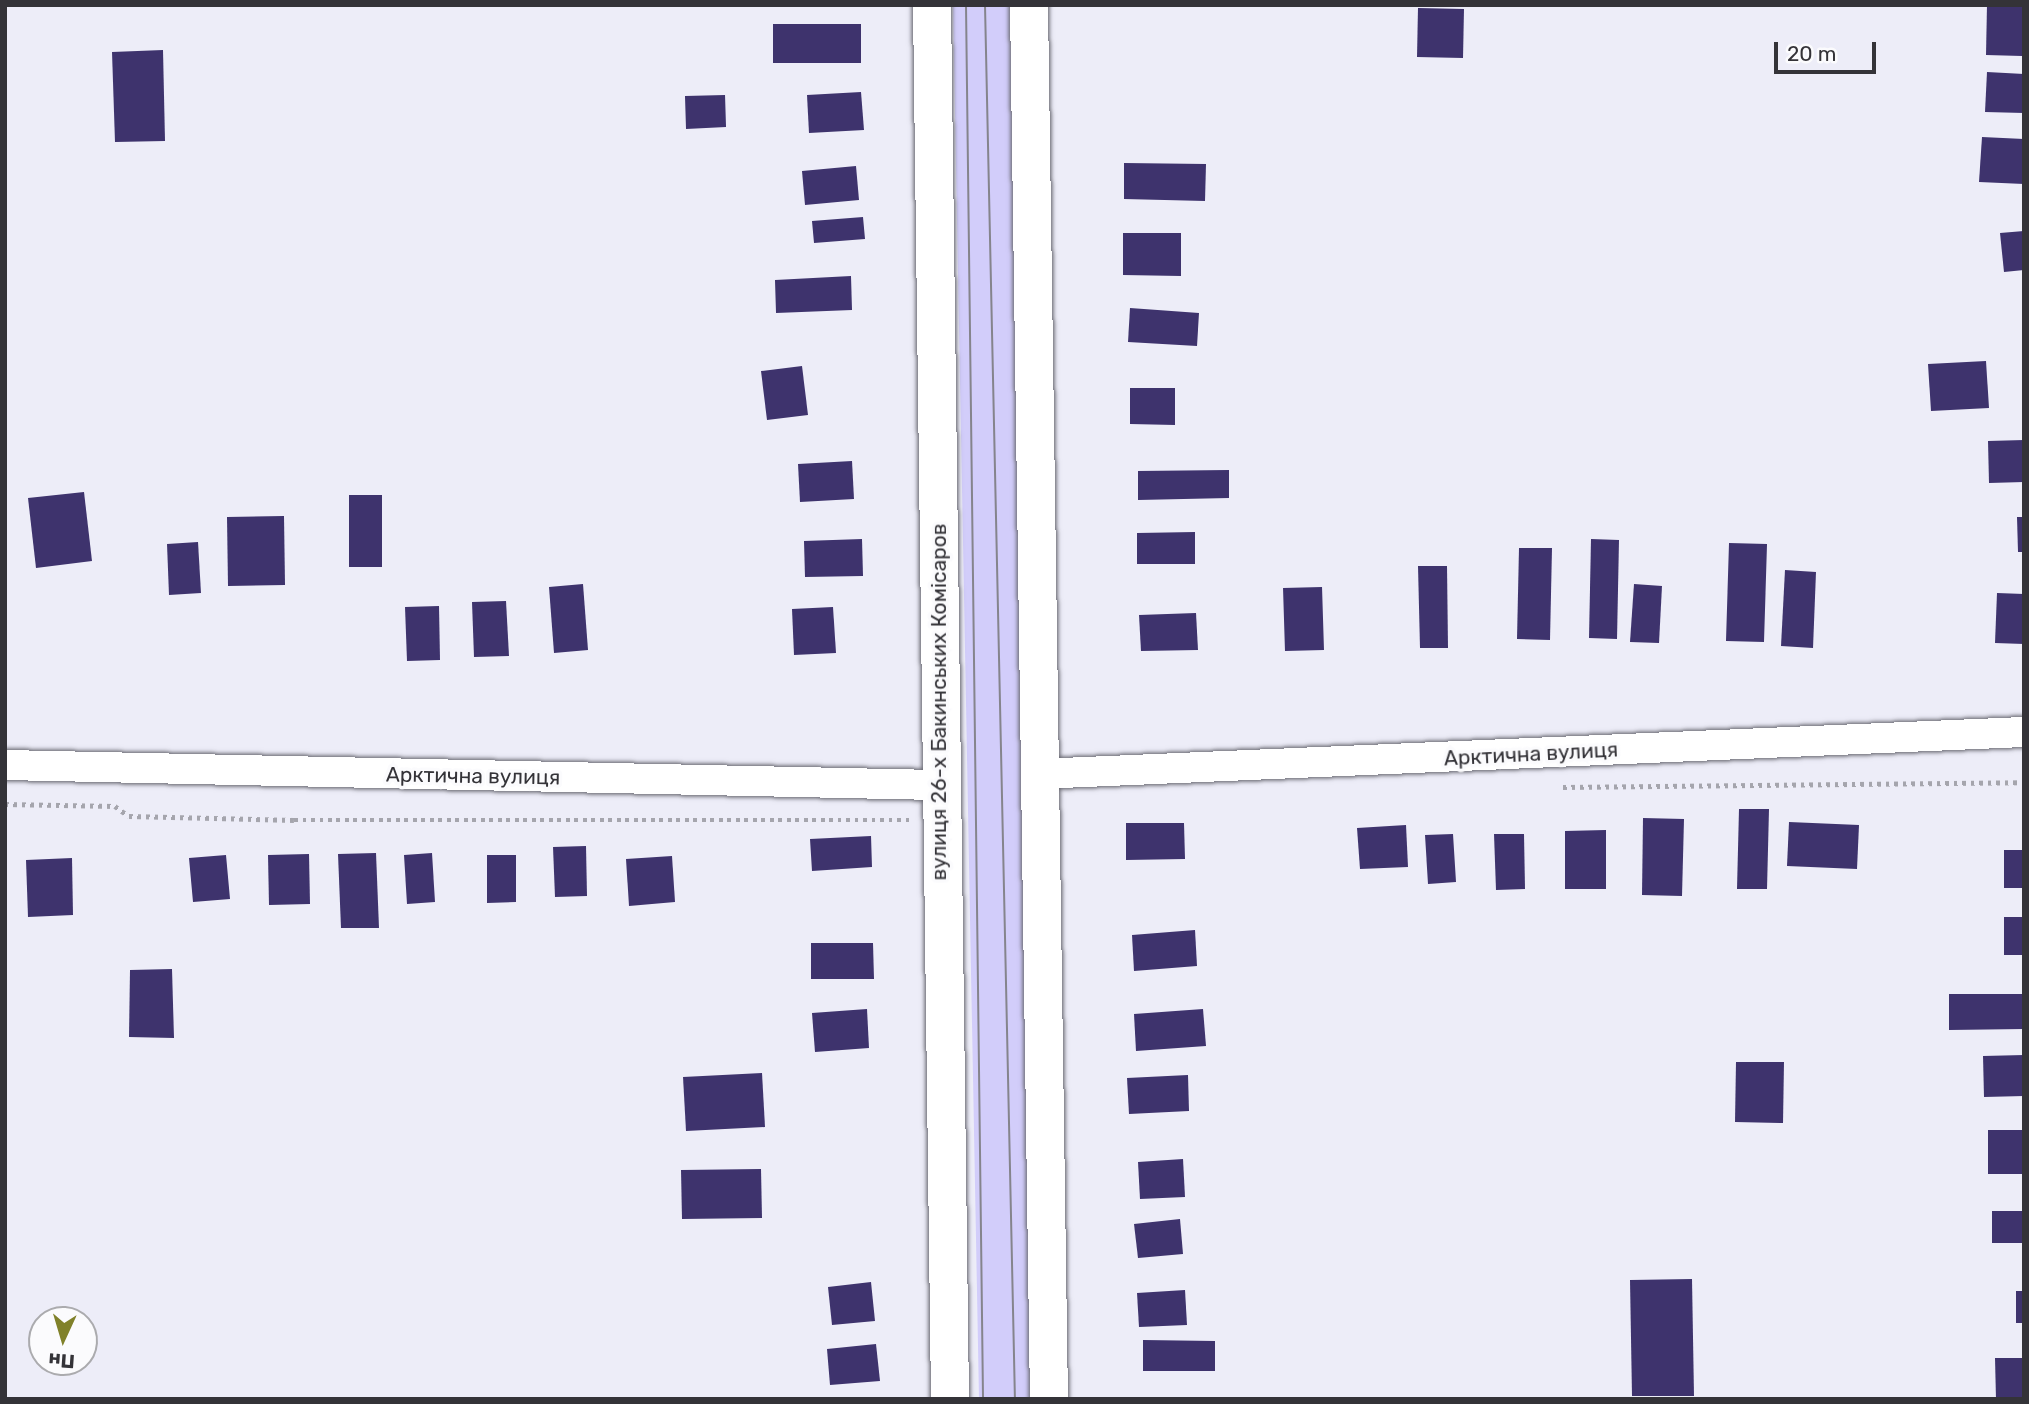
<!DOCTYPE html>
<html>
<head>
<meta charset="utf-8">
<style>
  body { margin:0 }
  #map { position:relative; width:2029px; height:1404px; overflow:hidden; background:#ededf8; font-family:Rubik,sans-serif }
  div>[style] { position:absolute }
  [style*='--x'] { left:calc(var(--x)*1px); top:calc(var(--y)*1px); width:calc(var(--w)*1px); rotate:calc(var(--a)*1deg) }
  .green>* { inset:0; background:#d2cdfa }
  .building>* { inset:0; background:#3e336d }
  .path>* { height:4.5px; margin-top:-2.25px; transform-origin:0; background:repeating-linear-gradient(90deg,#a5a5ad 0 3.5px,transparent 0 8.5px) }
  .roads { filter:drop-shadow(0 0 2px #6a6a73) drop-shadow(0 0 2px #6a6a73) }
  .street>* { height:30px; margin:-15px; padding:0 15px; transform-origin:15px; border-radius:15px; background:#fff }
  .secondary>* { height:38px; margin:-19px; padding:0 19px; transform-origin:19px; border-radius:19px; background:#fff }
  .tram>* { height:2px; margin:-1px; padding:0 1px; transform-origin:1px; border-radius:1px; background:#85848c }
  span { translate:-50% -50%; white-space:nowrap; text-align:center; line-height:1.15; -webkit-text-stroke:7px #fbfbfd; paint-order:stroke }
  .street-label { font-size:21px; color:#343338 }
  .frame { position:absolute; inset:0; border:7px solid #343338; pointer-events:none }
  .north { position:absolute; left:28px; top:1306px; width:70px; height:70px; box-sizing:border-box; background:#fbfbfd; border:2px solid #ababae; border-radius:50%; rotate:184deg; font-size:19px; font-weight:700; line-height:28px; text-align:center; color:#343338 }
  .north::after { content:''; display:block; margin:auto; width:24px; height:32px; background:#80812a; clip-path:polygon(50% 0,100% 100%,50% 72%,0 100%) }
  .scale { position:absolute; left:1774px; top:42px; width:102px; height:32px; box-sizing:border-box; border:4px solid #343338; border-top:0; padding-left:9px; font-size:21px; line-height:24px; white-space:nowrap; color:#343338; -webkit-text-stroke:5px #fbfbfd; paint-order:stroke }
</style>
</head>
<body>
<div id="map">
  <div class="green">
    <i style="clip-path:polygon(953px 5px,1010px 5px,1033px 1399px,979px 1399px)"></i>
  </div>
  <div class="building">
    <i style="clip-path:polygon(1987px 5px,2024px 5px,2022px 56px,1986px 55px)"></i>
    <i style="clip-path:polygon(1418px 8px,1464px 9px,1463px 58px,1417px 57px)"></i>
    <i style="clip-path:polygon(773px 24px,861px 24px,861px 63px,773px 63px)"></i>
    <i style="clip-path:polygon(163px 50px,165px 141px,115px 142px,112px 52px)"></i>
    <i style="clip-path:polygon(1987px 72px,2024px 74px,2024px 113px,1985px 112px)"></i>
    <i style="clip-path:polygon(861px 92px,864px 130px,809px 133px,807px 95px)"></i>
    <i style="clip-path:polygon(725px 95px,726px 127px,686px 129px,685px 96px)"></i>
    <i style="clip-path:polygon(1982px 137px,2024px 139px,2024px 184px,1979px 182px)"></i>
    <i style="clip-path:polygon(1124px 163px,1206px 164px,1205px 201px,1124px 199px)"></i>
    <i style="clip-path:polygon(856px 166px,859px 200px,805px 205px,802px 171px)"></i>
    <i style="clip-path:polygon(863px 217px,865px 239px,814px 243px,812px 221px)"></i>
    <i style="clip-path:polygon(2024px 231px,2024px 270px,2004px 272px,2000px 233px)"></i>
    <i style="clip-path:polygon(1123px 233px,1181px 233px,1181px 276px,1123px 275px)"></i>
    <i style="clip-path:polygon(851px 276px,852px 310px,776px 313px,775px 280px)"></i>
    <i style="clip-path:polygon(1130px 308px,1199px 313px,1197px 346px,1128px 342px)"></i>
    <i style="clip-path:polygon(1986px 361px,1989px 408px,1931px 411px,1928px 364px)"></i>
    <i style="clip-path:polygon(802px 366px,808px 415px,767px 420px,761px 371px)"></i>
    <i style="clip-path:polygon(1130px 388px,1175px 388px,1175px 425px,1130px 424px)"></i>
    <i style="clip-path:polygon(2024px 440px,2024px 482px,1989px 483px,1988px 441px)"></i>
    <i style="clip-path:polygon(852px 461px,854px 499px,800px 502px,798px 464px)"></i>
    <i style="clip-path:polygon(1229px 470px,1229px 498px,1138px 500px,1138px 471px)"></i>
    <i style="clip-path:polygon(84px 492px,92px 561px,36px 568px,28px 498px)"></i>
    <i style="clip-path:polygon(349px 495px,382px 495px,382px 567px,349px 567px)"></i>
    <i style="clip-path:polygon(284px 516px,285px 585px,228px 586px,227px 517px)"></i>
    <i style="clip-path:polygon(2017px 517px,2024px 517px,2024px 552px,2018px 552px)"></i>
    <i style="clip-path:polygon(1195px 532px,1195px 564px,1137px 564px,1137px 533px)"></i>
    <i style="clip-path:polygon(862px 539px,863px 576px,805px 577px,804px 541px)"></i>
    <i style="clip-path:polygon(1591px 539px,1619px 540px,1617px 639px,1589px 638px)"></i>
    <i style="clip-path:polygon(198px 542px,201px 593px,169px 595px,167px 544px)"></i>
    <i style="clip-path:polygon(1729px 543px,1767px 544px,1764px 642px,1726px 641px)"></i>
    <i style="clip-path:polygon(1519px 548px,1552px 548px,1550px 640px,1517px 639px)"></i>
    <i style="clip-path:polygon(1418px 566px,1447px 566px,1448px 648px,1420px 648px)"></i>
    <i style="clip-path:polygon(1785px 570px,1816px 572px,1813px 648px,1781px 646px)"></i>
    <i style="clip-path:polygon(583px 584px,588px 650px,554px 653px,549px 587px)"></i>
    <i style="clip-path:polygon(1634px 584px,1662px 586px,1659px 643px,1630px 642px)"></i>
    <i style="clip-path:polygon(1322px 587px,1324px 650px,1285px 651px,1283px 588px)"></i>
    <i style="clip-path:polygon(1997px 593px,2024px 594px,2024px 644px,1995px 643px)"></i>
    <i style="clip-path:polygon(506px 601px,509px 656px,474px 657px,472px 602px)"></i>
    <i style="clip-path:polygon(439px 606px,440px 660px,407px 661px,405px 607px)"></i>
    <i style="clip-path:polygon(833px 607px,836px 653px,794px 655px,792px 609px)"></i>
    <i style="clip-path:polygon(1196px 613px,1198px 650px,1141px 651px,1139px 615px)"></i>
    <i style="clip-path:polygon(1739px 809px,1769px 809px,1767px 889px,1737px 889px)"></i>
    <i style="clip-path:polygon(1643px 818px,1684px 819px,1682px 896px,1642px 895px)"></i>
    <i style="clip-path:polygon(1789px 822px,1859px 825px,1857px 869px,1787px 866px)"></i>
    <i style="clip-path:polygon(1126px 823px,1184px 823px,1185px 859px,1126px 860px)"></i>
    <i style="clip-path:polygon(1406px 825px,1408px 867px,1360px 869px,1357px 828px)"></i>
    <i style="clip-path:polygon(1606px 830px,1606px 889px,1565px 889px,1565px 831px)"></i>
    <i style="clip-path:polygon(1453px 834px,1456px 882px,1428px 884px,1425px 835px)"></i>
    <i style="clip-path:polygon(1494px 834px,1524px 834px,1525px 889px,1496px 890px)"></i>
    <i style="clip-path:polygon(871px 836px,872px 867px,812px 871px,810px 839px)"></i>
    <i style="clip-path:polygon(586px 846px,587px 896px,555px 897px,553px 847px)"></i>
    <i style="clip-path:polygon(2004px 850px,2024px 850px,2024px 888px,2004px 888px)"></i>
    <i style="clip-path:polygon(376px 853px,379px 928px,341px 928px,338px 854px)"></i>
    <i style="clip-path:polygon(432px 853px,435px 902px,407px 904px,404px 855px)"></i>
    <i style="clip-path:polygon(309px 854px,310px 904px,269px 905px,268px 855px)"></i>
    <i style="clip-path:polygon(226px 855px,230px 899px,193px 902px,189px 858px)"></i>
    <i style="clip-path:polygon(487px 855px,516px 855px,516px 902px,487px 903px)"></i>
    <i style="clip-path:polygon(672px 856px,675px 902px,629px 906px,626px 859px)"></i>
    <i style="clip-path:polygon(72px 858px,73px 915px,28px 917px,26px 860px)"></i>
    <i style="clip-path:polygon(2004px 917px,2024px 917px,2024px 955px,2004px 955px)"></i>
    <i style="clip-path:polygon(1195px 930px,1197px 966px,1134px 971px,1132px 935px)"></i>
    <i style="clip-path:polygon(811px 943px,873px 943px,874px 979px,811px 979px)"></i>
    <i style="clip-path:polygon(172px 969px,174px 1038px,129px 1037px,130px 970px)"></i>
    <i style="clip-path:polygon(1949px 994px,2024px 994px,2024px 1029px,1949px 1030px)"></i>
    <i style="clip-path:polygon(867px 1009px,869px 1048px,815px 1052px,812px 1013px)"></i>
    <i style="clip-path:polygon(1203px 1009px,1206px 1046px,1136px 1051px,1134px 1014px)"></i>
    <i style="clip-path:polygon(2024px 1055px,2024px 1096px,1984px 1097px,1983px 1056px)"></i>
    <i style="clip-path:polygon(1736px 1062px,1784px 1062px,1783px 1123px,1735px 1122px)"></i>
    <i style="clip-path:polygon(762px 1073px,765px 1127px,686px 1131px,683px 1077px)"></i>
    <i style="clip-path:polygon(1188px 1075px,1189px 1111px,1129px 1114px,1127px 1078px)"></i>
    <i style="clip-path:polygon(1988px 1130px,2024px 1130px,2024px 1174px,1988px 1174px)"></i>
    <i style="clip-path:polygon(1183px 1159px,1185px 1197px,1140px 1199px,1138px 1162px)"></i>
    <i style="clip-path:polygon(761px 1169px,762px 1218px,682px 1219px,681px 1170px)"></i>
    <i style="clip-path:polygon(1992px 1211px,2024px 1211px,2024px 1243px,1992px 1243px)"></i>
    <i style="clip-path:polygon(1180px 1219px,1183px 1254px,1138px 1258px,1134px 1224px)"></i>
    <i style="clip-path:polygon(1692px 1279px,1694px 1396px,1632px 1396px,1630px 1280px)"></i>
    <i style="clip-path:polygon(871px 1282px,875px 1321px,832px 1325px,828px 1287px)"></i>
    <i style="clip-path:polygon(1185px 1290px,1187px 1325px,1139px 1327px,1137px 1293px)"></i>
    <i style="clip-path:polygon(2016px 1291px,2024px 1291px,2024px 1323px,2016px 1323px)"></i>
    <i style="clip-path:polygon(1143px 1340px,1215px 1341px,1215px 1371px,1143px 1371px)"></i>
    <i style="clip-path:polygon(876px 1344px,880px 1381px,830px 1385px,827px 1349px)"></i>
    <i style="clip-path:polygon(1995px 1358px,2024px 1358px,2024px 1399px,1996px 1399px)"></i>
  </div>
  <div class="path">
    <i style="--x:1563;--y:787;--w:461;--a:-0.6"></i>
    <i style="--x:5;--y:804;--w:110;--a:1"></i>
    <i style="--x:115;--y:806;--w:17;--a:36"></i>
    <i style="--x:129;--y:816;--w:165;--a:1.4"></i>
    <i style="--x:294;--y:820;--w:615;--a:0"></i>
  </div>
  <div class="roads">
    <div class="street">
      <i style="--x:5;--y:765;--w:935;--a:1.23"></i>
      <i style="--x:1038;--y:774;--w:987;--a:-2.44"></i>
    </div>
    <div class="secondary">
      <i style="--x:932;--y:5;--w:1394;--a:89.26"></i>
      <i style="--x:1029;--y:5;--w:1394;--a:89.18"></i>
    </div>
  </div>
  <div class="tram">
    <i style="--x:966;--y:5;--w:1394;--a:89.3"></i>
    <i style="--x:985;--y:5;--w:1394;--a:88.77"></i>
  </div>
  <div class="street-label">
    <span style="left:939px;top:702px;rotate:-90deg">вулиця 26-х Бакинських Комісаров</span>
    <span style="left:1531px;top:754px;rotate:-3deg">Арктична вулиця</span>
    <span style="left:473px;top:776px;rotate:1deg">Арктична вулиця</span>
  </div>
  <div class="frame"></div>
  <div class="north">Пн</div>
  <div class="scale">20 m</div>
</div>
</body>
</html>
